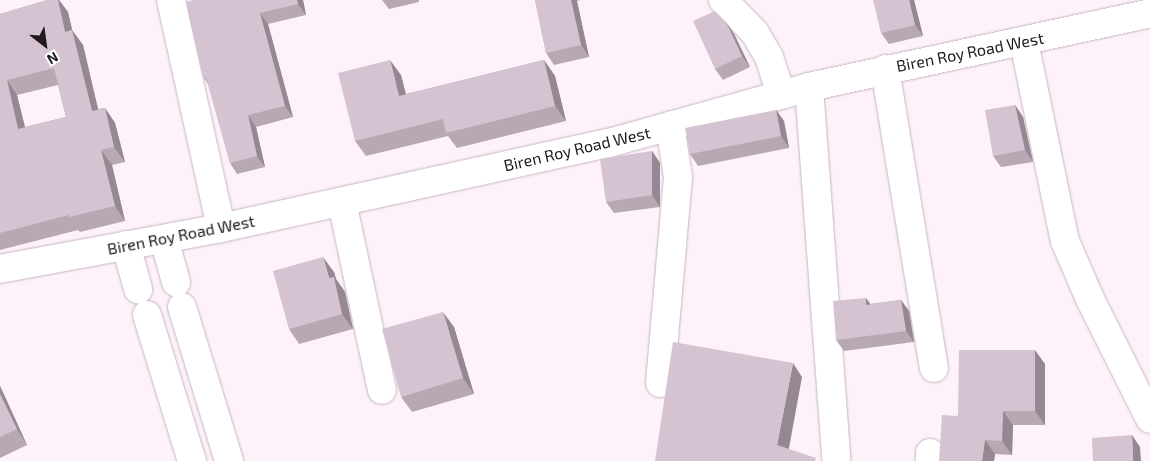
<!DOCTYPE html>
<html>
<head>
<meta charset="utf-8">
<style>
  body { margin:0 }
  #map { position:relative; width:1150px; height:461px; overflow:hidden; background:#fdf1fa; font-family:"Exo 2",sans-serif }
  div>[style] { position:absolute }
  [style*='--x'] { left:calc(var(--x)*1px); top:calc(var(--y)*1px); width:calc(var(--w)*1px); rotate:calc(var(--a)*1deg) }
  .roads { filter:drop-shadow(0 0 1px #c8b5c3) drop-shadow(0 0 1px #c8b5c3) }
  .minor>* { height:28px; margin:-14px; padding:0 14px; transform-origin:14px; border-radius:14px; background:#fff }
  .major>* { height:28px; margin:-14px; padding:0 14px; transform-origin:14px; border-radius:14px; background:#fff }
  .wall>* { inset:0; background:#b8a8b4 }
  .shaded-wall>* { inset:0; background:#968892 }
  .building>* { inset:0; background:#d6c3d1 }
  span { translate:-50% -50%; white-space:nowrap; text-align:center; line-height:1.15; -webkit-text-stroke:4px #fff; paint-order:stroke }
  .street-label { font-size:16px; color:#1f191e }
  .north { position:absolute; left:20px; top:20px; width:50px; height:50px; -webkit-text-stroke:4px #fff; paint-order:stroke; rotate:150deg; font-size:14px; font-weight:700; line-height:20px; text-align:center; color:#1f191e }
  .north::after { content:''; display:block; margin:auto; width:18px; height:22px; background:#1f191e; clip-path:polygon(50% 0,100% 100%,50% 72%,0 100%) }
</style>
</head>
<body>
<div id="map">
  <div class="roads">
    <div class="minor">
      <i style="--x:171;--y:0;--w:233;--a:77.6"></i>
      <i style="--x:723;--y:0;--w:46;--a:45.9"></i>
      <i style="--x:755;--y:33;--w:28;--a:60"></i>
      <i style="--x:769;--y:57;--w:39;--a:72"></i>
      <i style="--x:1024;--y:42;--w:203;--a:78.4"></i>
      <i style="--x:1065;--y:241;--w:63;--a:66.7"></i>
      <i style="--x:1090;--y:299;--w:134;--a:63.4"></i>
      <i style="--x:885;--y:69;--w:303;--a:80.7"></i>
      <i style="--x:809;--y:87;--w:372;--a:85.8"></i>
      <i style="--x:342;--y:202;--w:192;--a:78"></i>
      <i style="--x:164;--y:239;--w:45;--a:74.4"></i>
      <i style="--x:126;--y:245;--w:46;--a:74.7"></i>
      <i style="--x:182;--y:307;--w:161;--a:73"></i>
      <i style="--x:147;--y:315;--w:153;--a:72.9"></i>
      <i style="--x:660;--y:383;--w:207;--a:-85"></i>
      <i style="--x:678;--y:177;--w:52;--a:-98.9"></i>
      <i style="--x:930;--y:453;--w:8;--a:90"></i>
    </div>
    <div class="major">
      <i style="--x:0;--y:269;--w:225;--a:-10.5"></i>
      <i style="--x:221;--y:228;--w:397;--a:-12.4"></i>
      <i style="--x:609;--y:143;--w:208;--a:-15.6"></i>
      <i style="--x:809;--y:87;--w:349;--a:-12.2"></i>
    </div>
  </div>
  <div class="wall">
    <i style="clip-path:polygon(evenodd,47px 0,59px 0,68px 12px,72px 30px,83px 45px,98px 109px,105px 108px,115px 123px,125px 162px,112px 165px,125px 221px,80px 232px,78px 230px,0 250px,0 14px,47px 0,58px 85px,66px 117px,25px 127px,17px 95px,58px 85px)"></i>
    <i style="clip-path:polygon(303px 0,306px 15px,268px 24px,293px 117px,256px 127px,265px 167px,237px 174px,230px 163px,208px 84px,204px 78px,186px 2px)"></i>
    <i style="clip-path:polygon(382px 0,419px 0,419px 2px,389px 9px)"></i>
    <i style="clip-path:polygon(535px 0,581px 0,577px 1px,589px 57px,554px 65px,546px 53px)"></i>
    <i style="clip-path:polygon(914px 0,923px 36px,889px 44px,881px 33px)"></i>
    <i style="clip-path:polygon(726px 22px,734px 34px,750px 67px,723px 80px,715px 69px)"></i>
    <i style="clip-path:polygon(544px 60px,555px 76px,566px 121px,457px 148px,448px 136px,366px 156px,355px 141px,401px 75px,406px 94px)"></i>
    <i style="clip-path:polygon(1015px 105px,1023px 117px,1033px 162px,1001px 167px,993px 156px)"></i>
    <i style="clip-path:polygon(776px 110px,784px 121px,789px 148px,698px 166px,690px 154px)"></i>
    <i style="clip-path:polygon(652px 151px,660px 163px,660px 207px,614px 213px,606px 202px)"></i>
    <i style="clip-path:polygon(334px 272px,336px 279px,345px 292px,353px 329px,299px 344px,289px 329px)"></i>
    <i style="clip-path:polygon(901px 300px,909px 311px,914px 342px,844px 351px,836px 340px,870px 304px)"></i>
    <i style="clip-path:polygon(454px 327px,474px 394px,412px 412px,401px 397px)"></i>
    <i style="clip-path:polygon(1045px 364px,1045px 425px,1013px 425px,1012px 455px,995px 454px,994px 461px,939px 461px,958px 416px)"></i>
    <i style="clip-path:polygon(0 386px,27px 445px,0 458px)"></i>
  </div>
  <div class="shaded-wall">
    <i style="clip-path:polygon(58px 0,59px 0,68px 12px,76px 47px,65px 32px)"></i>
    <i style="clip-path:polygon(297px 0,303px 0,306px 15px,298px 4px)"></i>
    <i style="clip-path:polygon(571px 0,576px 0,577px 1px,589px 57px,581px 45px)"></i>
    <i style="clip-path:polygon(909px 0,914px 0,923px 36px,915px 25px)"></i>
    <i style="clip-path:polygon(260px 13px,268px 24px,293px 117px,285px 106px)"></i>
    <i style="clip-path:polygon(726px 22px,734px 34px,750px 67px,742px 56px)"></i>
    <i style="clip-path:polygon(72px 30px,83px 45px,102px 126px,92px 111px)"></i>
    <i style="clip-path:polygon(390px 60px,401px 75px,410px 111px,399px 96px)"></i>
    <i style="clip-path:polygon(544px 60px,555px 76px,566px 121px,555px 106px)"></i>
    <i style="clip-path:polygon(7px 80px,17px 95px,29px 144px,18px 129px)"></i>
    <i style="clip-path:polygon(1015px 105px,1023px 117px,1033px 162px,1025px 150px)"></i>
    <i style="clip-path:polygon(105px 108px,115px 123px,125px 162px,114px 147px)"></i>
    <i style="clip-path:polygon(776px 110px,784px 121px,789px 148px,781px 136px)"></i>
    <i style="clip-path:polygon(248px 115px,256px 127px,265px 167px,257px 156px)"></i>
    <i style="clip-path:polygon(101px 150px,112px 165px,125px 221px,115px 206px)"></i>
    <i style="clip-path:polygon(652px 151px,660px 163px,660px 207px,652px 195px)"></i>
    <i style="clip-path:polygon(323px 257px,334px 272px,336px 279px,345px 292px,353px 329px,342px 314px,329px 278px)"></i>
    <i style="clip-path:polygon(866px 298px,874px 309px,866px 305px)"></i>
    <i style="clip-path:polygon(901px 300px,909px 311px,914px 342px,906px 331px)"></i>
    <i style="clip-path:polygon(443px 312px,454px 327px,474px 394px,463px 378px)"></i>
    <i style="clip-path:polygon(1035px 350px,1045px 364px,1045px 425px,1035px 411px)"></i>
    <i style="clip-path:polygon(793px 363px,802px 377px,787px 459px,777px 445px)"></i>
    <i style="clip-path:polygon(0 386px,27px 445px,17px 429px,0 394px)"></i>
    <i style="clip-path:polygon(1003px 411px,1013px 425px,1012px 455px,1002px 441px)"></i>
    <i style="clip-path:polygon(1132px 435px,1140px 447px,1141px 461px,1133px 461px)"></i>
    <i style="clip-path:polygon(985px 440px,995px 454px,994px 461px,982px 461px)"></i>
  </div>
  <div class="building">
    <i style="clip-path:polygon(evenodd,47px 0,58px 0,65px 32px,72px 30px,92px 111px,105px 108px,114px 147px,101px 150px,115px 206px,69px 217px,69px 215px,0 233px,0 14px,47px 0,54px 68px,66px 117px,18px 129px,7px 80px,54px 68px)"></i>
    <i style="clip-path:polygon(193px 0,297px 0,298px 4px,260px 13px,285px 106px,248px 115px,257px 156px,230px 163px,206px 77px,204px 78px,186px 2px)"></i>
    <i style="clip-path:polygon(535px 0,571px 0,581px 45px,546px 53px)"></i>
    <i style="clip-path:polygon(873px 0,909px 0,915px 25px,881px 33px)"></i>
    <i style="clip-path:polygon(715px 11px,726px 22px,742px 56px,715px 69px,693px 21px)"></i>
    <i style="clip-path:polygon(390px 60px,399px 96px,544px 60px,555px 106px,446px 133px,443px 119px,355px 141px,338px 73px)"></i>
    <i style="clip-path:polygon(1015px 105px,1025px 150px,993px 156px,985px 110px)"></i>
    <i style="clip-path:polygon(776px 110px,781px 136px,690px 154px,685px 128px)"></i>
    <i style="clip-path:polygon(652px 151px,652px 195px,606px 202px,600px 159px)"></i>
    <i style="clip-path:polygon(323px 257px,329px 278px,334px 277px,342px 314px,289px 329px,273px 271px)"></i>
    <i style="clip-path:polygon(866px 298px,866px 305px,901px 300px,906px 331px,836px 340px,833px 301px)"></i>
    <i style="clip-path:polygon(443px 312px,463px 378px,401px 397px,382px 329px)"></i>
    <i style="clip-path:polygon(673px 342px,793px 363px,777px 445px,816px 458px,815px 461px,655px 461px)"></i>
    <i style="clip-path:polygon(959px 350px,1035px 350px,1035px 411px,1003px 411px,1002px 441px,985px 440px,982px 461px,939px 461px,942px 415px,958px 416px)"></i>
    <i style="clip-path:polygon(0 394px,17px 429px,0 437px)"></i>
    <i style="clip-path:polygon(1132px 435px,1133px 461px,1093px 461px,1092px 438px)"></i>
  </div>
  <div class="street-label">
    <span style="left:970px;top:52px;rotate:-11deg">Biren Roy Road West</span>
    <span style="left:577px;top:149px;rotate:-13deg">Biren Roy Road West</span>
    <span style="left:181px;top:235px;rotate:-11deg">Biren Roy Road West</span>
  </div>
  <div class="north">N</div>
</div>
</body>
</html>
